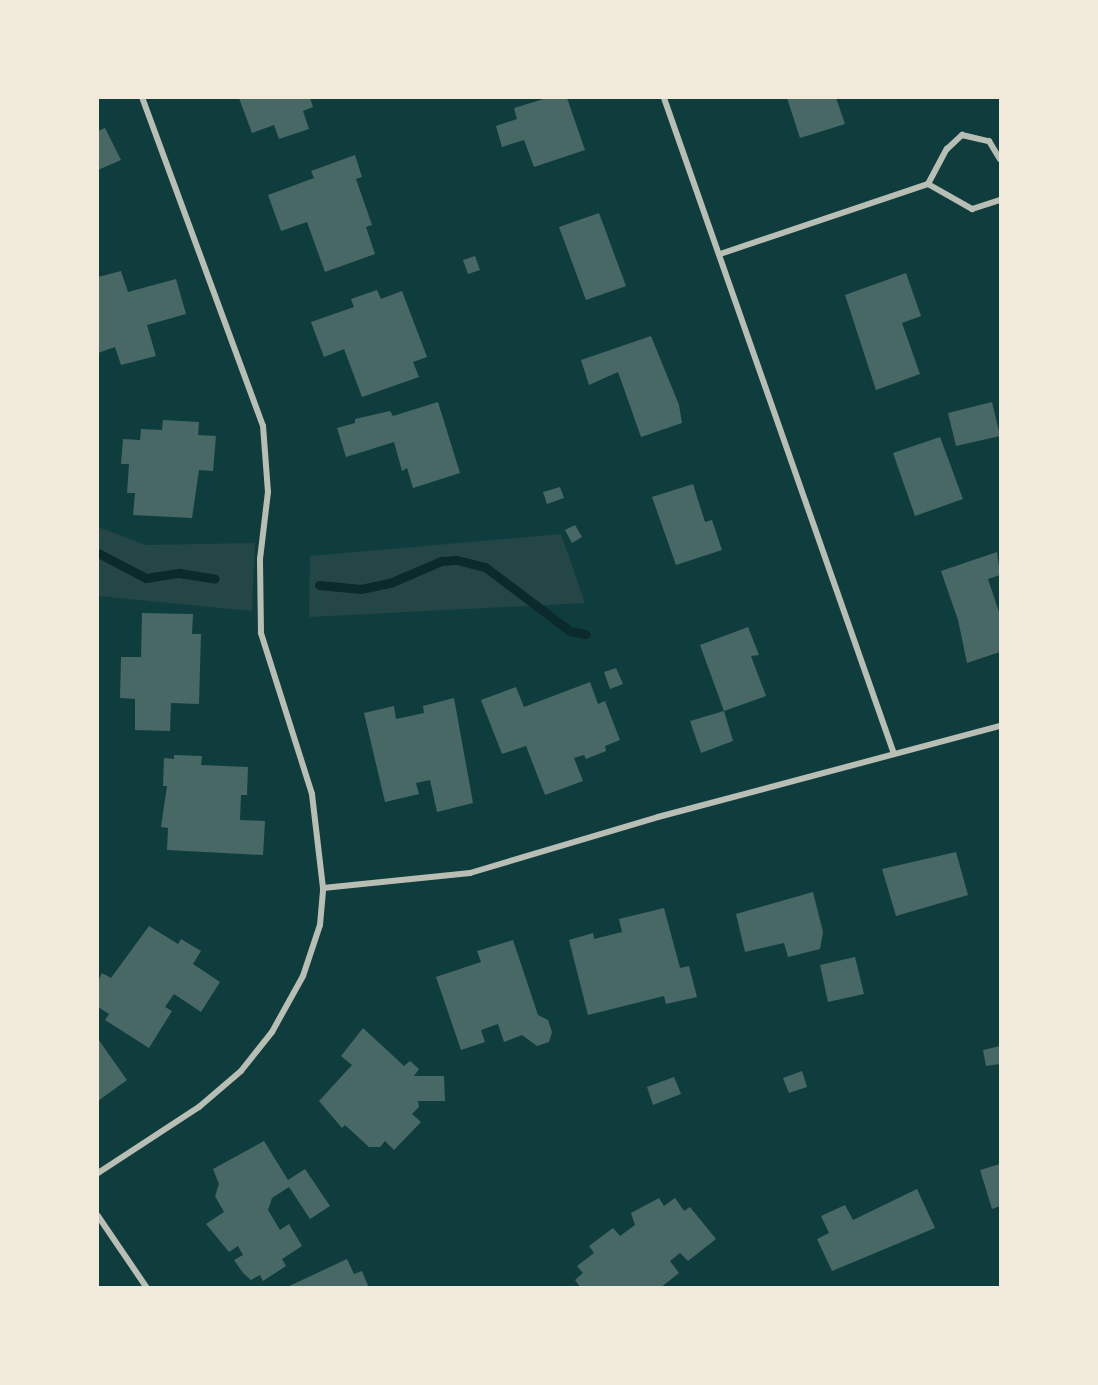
<!DOCTYPE html>
<html>
<head>
<meta charset="utf-8">
<style>
  body { margin:0 }
  #map { position:relative; width:1098px; height:1385px; overflow:hidden; background:#0f3d3e; font-family:"Work Sans",sans-serif }
  div>[style] { position:absolute }
  [style*='--x'] { left:calc(var(--x)*1px); top:calc(var(--y)*1px); width:calc(var(--w)*1px); rotate:calc(var(--a)*1deg) }
  .green>* { inset:0; background:#244646 }
  .stream>* { height:9px; margin:-4.5px; padding:0 4.5px; transform-origin:4.5px; border-radius:4.5px; background:#0a2a2b }
  .building>* { inset:0; background:#486865 }
  .minor>* { height:6px; margin:-3px; padding:0 3px; transform-origin:3px; border-radius:3px; background:#b8beb3 }
  span { translate:-50% -50%; white-space:nowrap; text-align:center; line-height:1.15; -webkit-text-stroke:6px #f1e9da; paint-order:stroke }
  .frame { position:absolute; inset:0; border:99px solid #f1e9da; pointer-events:none }
</style>
</head>
<body>
<div id="map">
  <div class="green">
    <i style="clip-path:polygon(98px 527px,146px 545px,255px 543px,252px 611px,98px 596px)"></i>
    <i style="clip-path:polygon(561px 534px,585px 603px,309px 617px,310px 556px)"></i>
  </div>
  <div class="stream">
    <i style="--x:98;--y:553;--w:54;--a:27.5"></i>
    <i style="--x:146;--y:578;--w:33;--a:-9"></i>
    <i style="--x:179;--y:573;--w:36;--a:9"></i>
    <i style="--x:319;--y:585;--w:42;--a:5.4"></i>
    <i style="--x:361;--y:589;--w:30;--a:-12"></i>
    <i style="--x:390;--y:583;--w:56;--a:-23.3"></i>
    <i style="--x:441;--y:561;--w:16;--a:-4"></i>
    <i style="--x:457;--y:560;--w:29;--a:14"></i>
    <i style="--x:485;--y:567;--w:106;--a:37"></i>
    <i style="--x:570;--y:631;--w:16;--a:11"></i>
  </div>
  <div class="building">
    <i style="clip-path:polygon(239px 98px,310px 98px,313px 107px,303px 111px,309px 129px,279px 139px,274px 125px,252px 133px)"></i>
    <i style="clip-path:polygon(547px 98px,567px 98px,585px 150px,534px 167px,524px 140px,502px 147px,496px 126px,517px 119px,514px 108px)"></i>
    <i style="clip-path:polygon(787px 98px,836px 98px,845px 124px,800px 138px)"></i>
    <i style="clip-path:polygon(105px 128px,121px 160px,98px 170px,98px 131px)"></i>
    <i style="clip-path:polygon(355px 155px,362px 177px,356px 179px,372px 225px,366px 227px,375px 254px,325px 272px,307px 222px,281px 231px,268px 195px,314px 178px,311px 171px)"></i>
    <i style="clip-path:polygon(599px 213px,626px 286px,586px 300px,559px 227px)"></i>
    <i style="clip-path:polygon(475px 256px,480px 270px,468px 274px,463px 260px)"></i>
    <i style="clip-path:polygon(121px 271px,128px 292px,176px 279px,186px 314px,147px 325px,156px 356px,121px 365px,115px 347px,98px 353px,98px 277px)"></i>
    <i style="clip-path:polygon(906px 273px,921px 316px,902px 323px,920px 374px,876px 390px,845px 295px)"></i>
    <i style="clip-path:polygon(377px 290px,381px 299px,402px 291px,427px 357px,413px 362px,419px 377px,362px 397px,344px 349px,324px 357px,311px 322px,354px 307px,351px 299px)"></i>
    <i style="clip-path:polygon(651px 336px,679px 405px,682px 423px,641px 437px,618px 372px,589px 385px,581px 360px)"></i>
    <i style="clip-path:polygon(438px 402px,460px 473px,413px 488px,407px 468px,402px 471px,394px 442px,346px 457px,337px 428px,355px 423px,355px 419px,390px 411px,393px 416px)"></i>
    <i style="clip-path:polygon(992px 402px,1000px 436px,956px 446px,948px 413px)"></i>
    <i style="clip-path:polygon(163px 420px,199px 422px,198px 435px,216px 436px,213px 471px,199px 470px,192px 518px,133px 515px,135px 493px,127px 493px,129px 464px,121px 464px,123px 439px,140px 440px,141px 429px,162px 430px)"></i>
    <i style="clip-path:polygon(940px 437px,963px 499px,915px 516px,893px 453px)"></i>
    <i style="clip-path:polygon(693px 484px,705px 522px,712px 520px,722px 550px,676px 565px,652px 497px)"></i>
    <i style="clip-path:polygon(560px 487px,564px 498px,547px 504px,543px 492px)"></i>
    <i style="clip-path:polygon(575px 525px,582px 537px,572px 543px,565px 530px)"></i>
    <i style="clip-path:polygon(997px 552px,1000px 575px,988px 579px,1000px 615px,1000px 652px,967px 663px,958px 620px,941px 571px)"></i>
    <i style="clip-path:polygon(142px 613px,193px 614px,192px 634px,201px 634px,199px 704px,171px 703px,170px 731px,135px 730px,135px 699px,120px 698px,121px 657px,141px 657px)"></i>
    <i style="clip-path:polygon(748px 627px,759px 655px,751px 656px,766px 696px,724px 711px,700px 645px)"></i>
    <i style="clip-path:polygon(616px 668px,623px 684px,610px 689px,604px 672px)"></i>
    <i style="clip-path:polygon(590px 682px,598px 704px,605px 701px,620px 740px,605px 746px,606px 751px,586px 759px,584px 755px,574px 758px,583px 781px,545px 795px,526px 746px,502px 754px,481px 700px,516px 687px,524px 707px)"></i>
    <i style="clip-path:polygon(454px 698px,473px 803px,437px 812px,430px 780px,416px 783px,419px 794px,385px 802px,364px 713px,394px 706px,396px 719px,424px 713px,423px 706px)"></i>
    <i style="clip-path:polygon(724px 711px,733px 741px,701px 753px,690px 721px)"></i>
    <i style="clip-path:polygon(174px 755px,202px 756px,201px 765px,248px 767px,247px 795px,241px 795px,240px 820px,265px 821px,263px 855px,167px 850px,168px 828px,161px 827px,167px 786px,163px 786px,164px 758px,174px 759px)"></i>
    <i style="clip-path:polygon(956px 852px,968px 895px,896px 916px,882px 869px)"></i>
    <i style="clip-path:polygon(813px 892px,823px 932px,820px 949px,788px 957px,784px 943px,745px 952px,736px 914px)"></i>
    <i style="clip-path:polygon(664px 908px,680px 968px,689px 966px,697px 997px,666px 1004px,664px 996px,588px 1015px,569px 940px,593px 933px,594px 939px,622px 932px,619px 919px)"></i>
    <i style="clip-path:polygon(149px 926px,178px 944px,181px 939px,201px 951px,193px 964px,220px 982px,201px 1012px,174px 994px,165px 1007px,172px 1011px,149px 1048px,105px 1020px,109px 1014px,98px 1007px,98px 981px,102px 973px,111px 978px)"></i>
    <i style="clip-path:polygon(513px 940px,538px 1015px,548px 1020px,552px 1032px,549px 1042px,537px 1046px,522px 1035px,504px 1042px,498px 1024px,481px 1030px,485px 1042px,461px 1050px,436px 977px,481px 962px,477px 951px)"></i>
    <i style="clip-path:polygon(855px 957px,864px 994px,828px 1002px,820px 965px)"></i>
    <i style="clip-path:polygon(363px 1028px,404px 1066px,410px 1061px,419px 1069px,414px 1076px,444px 1076px,445px 1101px,418px 1101px,419px 1107px,412px 1114px,421px 1122px,394px 1150px,385px 1141px,380px 1147px,369px 1147px,345px 1125px,342px 1128px,319px 1101px,352px 1065px,341px 1056px)"></i>
    <i style="clip-path:polygon(98px 1039px,127px 1080px,98px 1101px)"></i>
    <i style="clip-path:polygon(1000px 1046px,1000px 1064px,986px 1066px,983px 1050px)"></i>
    <i style="clip-path:polygon(802px 1071px,807px 1087px,789px 1093px,783px 1078px)"></i>
    <i style="clip-path:polygon(674px 1077px,681px 1094px,653px 1105px,647px 1087px)"></i>
    <i style="clip-path:polygon(264px 1141px,288px 1180px,305px 1169px,330px 1206px,310px 1219px,289px 1187px,272px 1198px,268px 1210px,280px 1230px,289px 1224px,302px 1246px,282px 1259px,286px 1266px,263px 1281px,260px 1275px,251px 1280px,243px 1273px,234px 1260px,243px 1255px,238px 1246px,229px 1252px,206px 1224px,224px 1212px,215px 1196px,219px 1184px,213px 1169px)"></i>
    <i style="clip-path:polygon(1000px 1164px,1000px 1206px,992px 1209px,980px 1170px)"></i>
    <i style="clip-path:polygon(917px 1189px,935px 1228px,832px 1271px,817px 1239px,829px 1233px,821px 1216px,845px 1205px,853px 1220px)"></i>
    <i style="clip-path:polygon(659px 1198px,664px 1206px,675px 1198px,684px 1211px,690px 1207px,716px 1239px,688px 1261px,680px 1253px,670px 1261px,679px 1273px,660px 1288px,581px 1288px,575px 1280px,583px 1273px,577px 1266px,594px 1253px,589px 1246px,613px 1228px,620px 1236px,635px 1225px,631px 1213px)"></i>
    <i style="clip-path:polygon(347px 1259px,354px 1274px,362px 1271px,369px 1288px,285px 1288px)"></i>
  </div>
  <div class="minor">
    <i style="--x:664;--y:98;--w:695;--a:70.68"></i>
    <i style="--x:928;--y:184;--w:51;--a:29.6"></i>
    <i style="--x:972;--y:209;--w:29;--a:-18"></i>
    <i style="--x:720;--y:254;--w:219;--a:-18.6"></i>
    <i style="--x:928;--y:184;--w:40;--a:-62"></i>
    <i style="--x:947;--y:149;--w:21;--a:-43"></i>
    <i style="--x:962;--y:135;--w:28;--a:13"></i>
    <i style="--x:989;--y:141;--w:21;--a:59"></i>
    <i style="--x:323;--y:888;--w:148;--a:-5.8"></i>
    <i style="--x:470;--y:873;--w:196;--a:-16.6"></i>
    <i style="--x:658;--y:817;--w:354;--a:-14.9"></i>
    <i style="--x:98;--y:1173;--w:121;--a:-33.2"></i>
    <i style="--x:199;--y:1107;--w:55;--a:-40.6"></i>
    <i style="--x:241;--y:1071;--w:50;--a:-51.5"></i>
    <i style="--x:272;--y:1032;--w:64;--a:-61"></i>
    <i style="--x:303;--y:976;--w:54;--a:-71.6"></i>
    <i style="--x:320;--y:925;--w:37;--a:-85"></i>
    <i style="--x:323;--y:888;--w:95;--a:-96.7"></i>
    <i style="--x:312;--y:794;--w:169;--a:-107.6"></i>
    <i style="--x:261;--y:633;--w:74;--a:-90.8"></i>
    <i style="--x:260;--y:559;--w:67;--a:-83.2"></i>
    <i style="--x:268;--y:492;--w:66;--a:-94.3"></i>
    <i style="--x:263;--y:426;--w:350;--a:-110.2"></i>
    <i style="--x:98;--y:1216;--w:87;--a:55.8"></i>
  </div>
  <div class="frame"></div>
</div>
</body>
</html>
